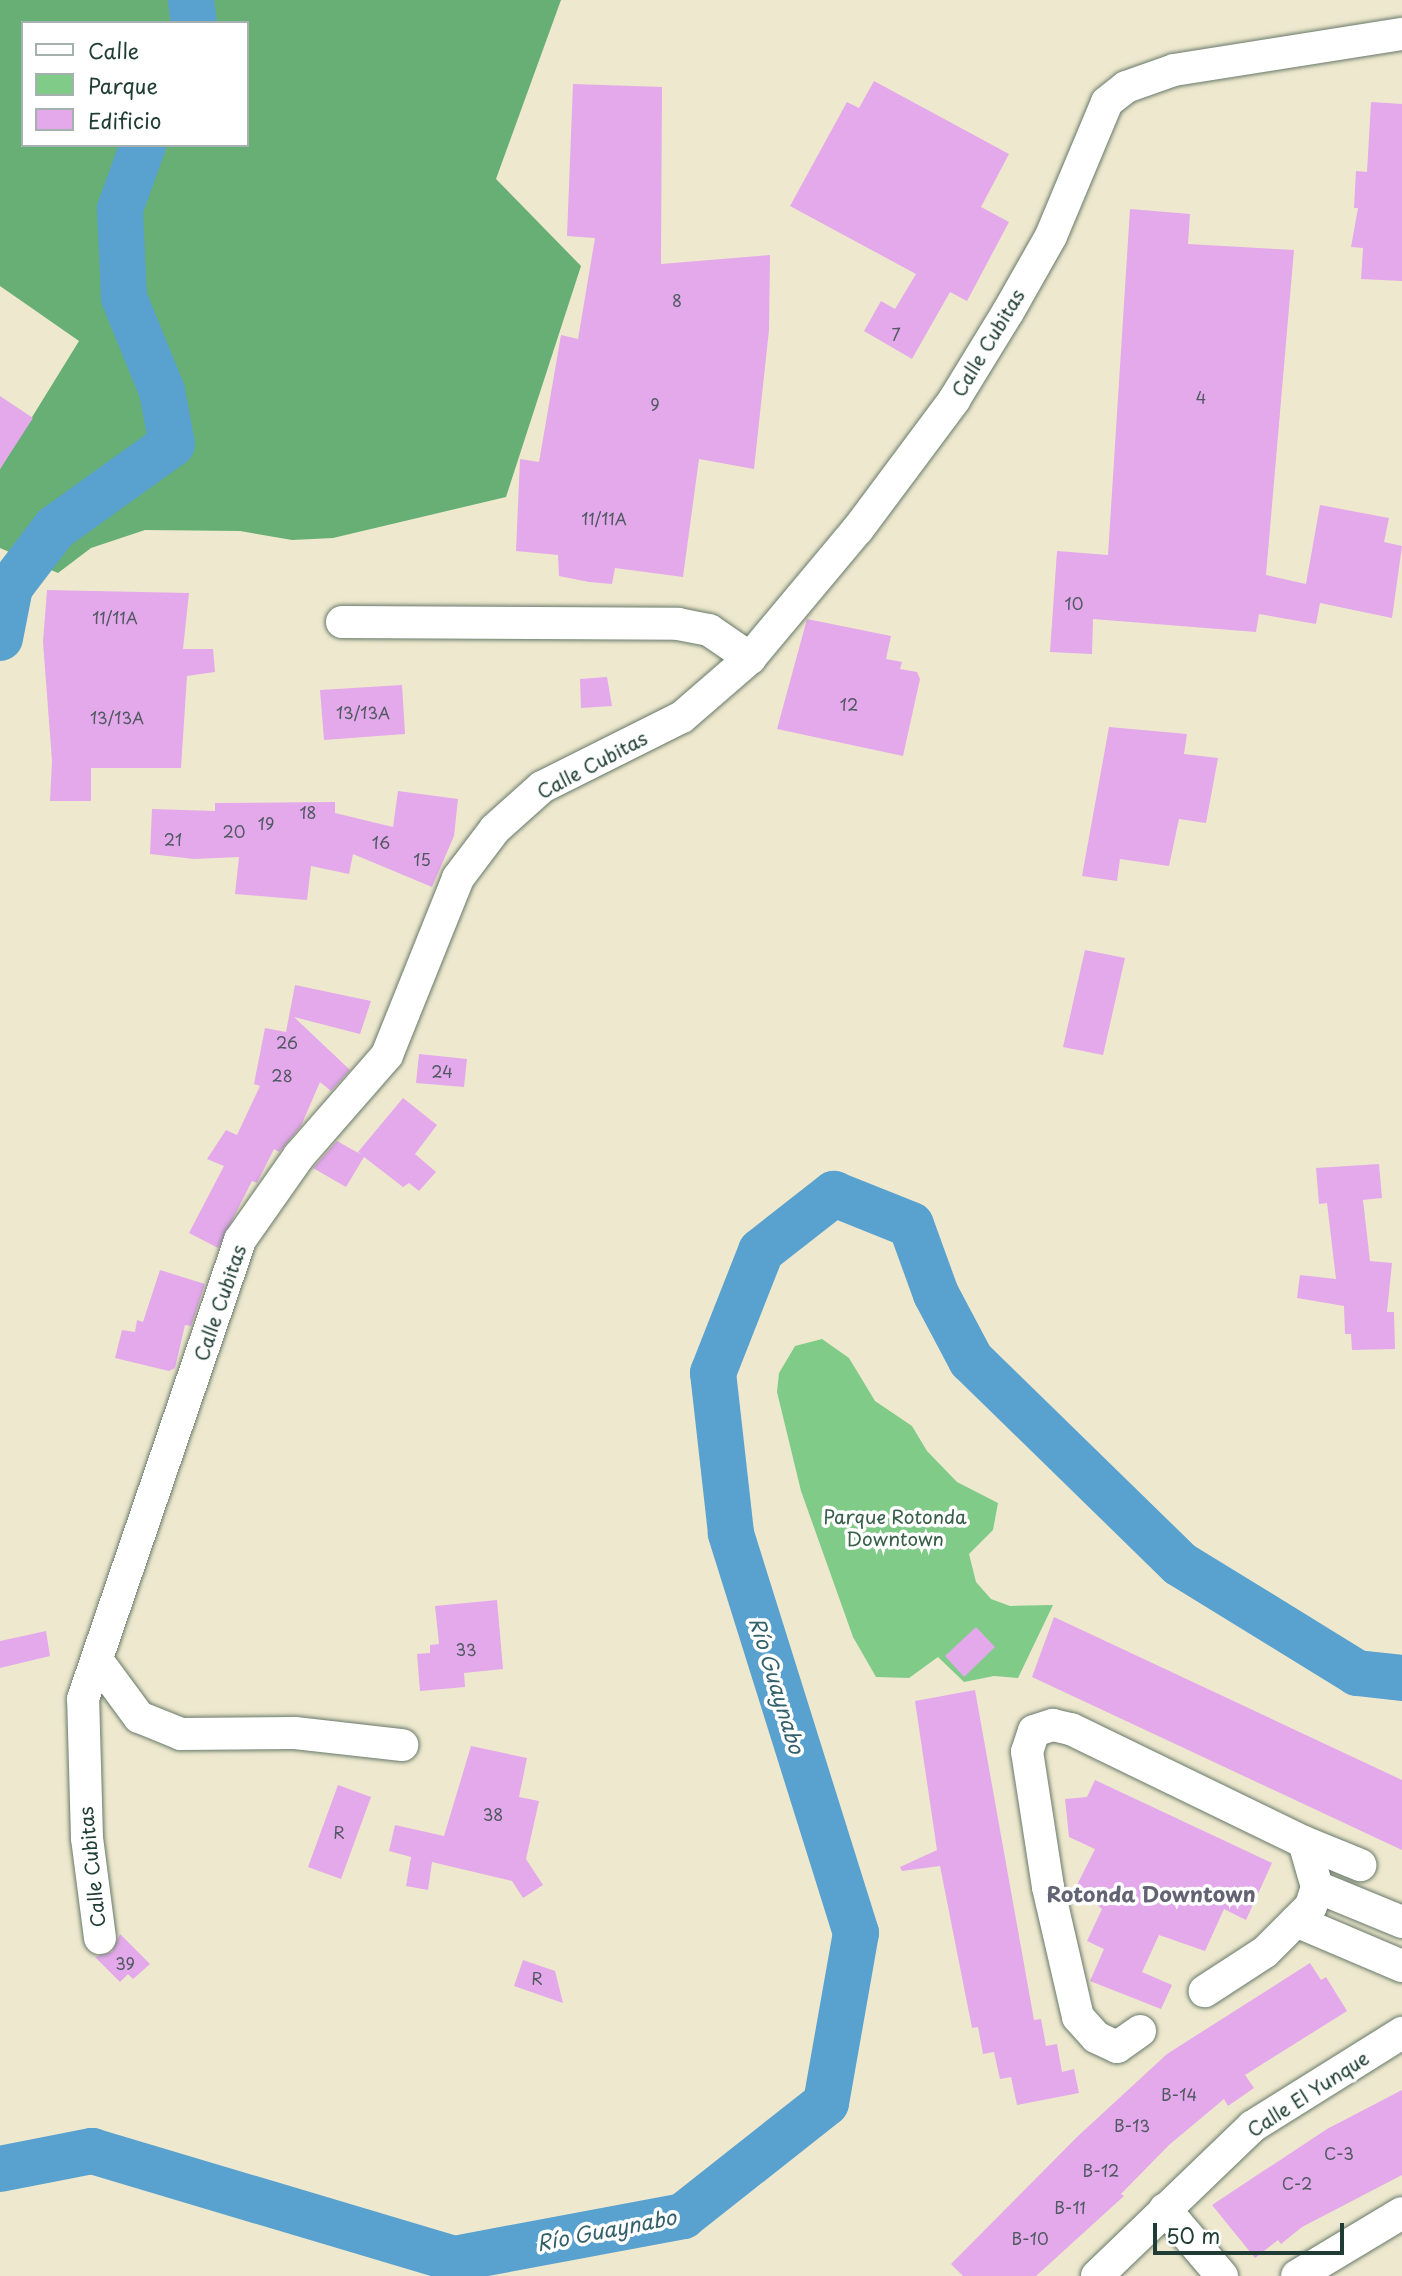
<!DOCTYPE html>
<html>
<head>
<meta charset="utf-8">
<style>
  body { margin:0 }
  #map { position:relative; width:1402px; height:2276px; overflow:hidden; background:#eee9ce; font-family:"Playpen Sans",sans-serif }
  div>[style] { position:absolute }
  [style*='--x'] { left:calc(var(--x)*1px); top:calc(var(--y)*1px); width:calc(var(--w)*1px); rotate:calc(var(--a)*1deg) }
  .green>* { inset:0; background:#81cb89 }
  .forest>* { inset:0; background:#68af75 }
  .river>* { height:46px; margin:-23px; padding:0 23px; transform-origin:23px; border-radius:23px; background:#59a1cf }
  .building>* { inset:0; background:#e3a9ea }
  .roads { filter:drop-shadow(0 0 2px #67796a) drop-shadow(0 0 2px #67796a) }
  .minor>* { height:32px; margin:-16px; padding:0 16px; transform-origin:16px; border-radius:16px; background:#fff }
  span { translate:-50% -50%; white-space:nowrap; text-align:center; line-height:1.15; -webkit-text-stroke:7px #fff; paint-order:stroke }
  .number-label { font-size:16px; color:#505862 }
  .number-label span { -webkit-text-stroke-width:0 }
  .street-label { font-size:19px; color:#1f3d34 }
  .park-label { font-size:19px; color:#386049 }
  .water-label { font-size:21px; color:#33606a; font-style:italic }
  .neighbourhood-label { font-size:21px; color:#646374; font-weight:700 }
  .legend { position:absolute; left:21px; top:21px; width:228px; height:126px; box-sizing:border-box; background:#fff; border:2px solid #a5b1ae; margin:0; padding:9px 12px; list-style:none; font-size:21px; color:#1f3d34 }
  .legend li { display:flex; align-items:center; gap:14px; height:35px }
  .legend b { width:35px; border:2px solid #a5b1ae }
  .scale { position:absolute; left:1153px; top:2223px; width:191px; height:32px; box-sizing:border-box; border:4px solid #1f3d34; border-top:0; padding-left:9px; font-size:21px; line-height:24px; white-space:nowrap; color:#1f3d34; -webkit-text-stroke:5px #fff; paint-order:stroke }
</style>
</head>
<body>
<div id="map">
  <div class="green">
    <i style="clip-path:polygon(822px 1339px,849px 1358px,875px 1401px,912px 1426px,927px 1451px,957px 1482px,998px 1503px,993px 1530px,969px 1554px,976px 1582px,991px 1599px,1010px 1606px,1053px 1605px,1018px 1678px,994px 1676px,964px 1682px,938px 1657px,909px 1678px,876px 1677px,853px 1637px,801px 1491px,777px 1392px,779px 1373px,795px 1346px)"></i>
  </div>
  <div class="forest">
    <i style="clip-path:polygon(evenodd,0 0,561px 0,496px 179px,581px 266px,506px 497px,333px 538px,292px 540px,240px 531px,145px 530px,91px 548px,58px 573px,0 548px,0 469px,79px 341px,0 286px,0 0,23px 23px,247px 23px,247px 145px,23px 145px,23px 23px)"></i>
  </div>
  <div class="river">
    <i style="--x:191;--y:0;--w:23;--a:83"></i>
    <i style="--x:0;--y:638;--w:52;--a:-78.9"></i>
    <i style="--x:10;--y:587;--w:74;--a:-52.7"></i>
    <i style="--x:55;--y:528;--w:144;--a:-35.7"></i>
    <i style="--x:172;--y:444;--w:54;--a:-100.7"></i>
    <i style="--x:162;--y:391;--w:100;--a:-112.2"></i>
    <i style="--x:124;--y:298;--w:89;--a:-92.6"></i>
    <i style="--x:120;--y:209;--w:68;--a:-70.2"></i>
    <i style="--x:0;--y:2169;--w:94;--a:-11.1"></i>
    <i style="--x:92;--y:2151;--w:378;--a:16.6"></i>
    <i style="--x:454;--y:2259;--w:233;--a:-10.6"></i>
    <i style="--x:683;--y:2216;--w:182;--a:-38.3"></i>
    <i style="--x:826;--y:2103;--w:173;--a:-80"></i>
    <i style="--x:856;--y:1933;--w:419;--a:-107.4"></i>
    <i style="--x:731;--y:1533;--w:161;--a:-96.4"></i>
    <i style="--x:713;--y:1373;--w:131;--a:-68.5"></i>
    <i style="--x:761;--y:1251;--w:93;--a:-38"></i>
    <i style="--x:834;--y:1194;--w:83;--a:21.9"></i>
    <i style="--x:911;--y:1225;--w:73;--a:70.1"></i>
    <i style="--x:936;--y:1294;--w:75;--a:62.1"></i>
    <i style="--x:971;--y:1360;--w:292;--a:44.3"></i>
    <i style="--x:1180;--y:1564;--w:208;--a:31.6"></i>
    <i style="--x:1357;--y:1673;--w:45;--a:6.3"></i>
  </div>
  <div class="building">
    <i style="clip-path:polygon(874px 81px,1009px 154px,981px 207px,1009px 222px,967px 301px,950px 292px,912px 359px,864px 331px,881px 301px,895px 309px,916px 274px,790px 206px,847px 102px,859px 108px)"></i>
    <i style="clip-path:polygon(573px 84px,662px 87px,661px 264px,770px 255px,769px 330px,754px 469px,699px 459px,683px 577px,615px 568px,612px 584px,589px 582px,559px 576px,558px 555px,516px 551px,520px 459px,539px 462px,561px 335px,578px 339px,595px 238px,567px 236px)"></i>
    <i style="clip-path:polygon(1371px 102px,1402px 104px,1402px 281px,1361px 279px,1363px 248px,1351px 247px,1358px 208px,1354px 208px,1356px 171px,1367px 172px)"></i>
    <i style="clip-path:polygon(1130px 209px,1190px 214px,1188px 244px,1294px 250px,1266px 575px,1306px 584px,1320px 505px,1389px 518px,1384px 542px,1402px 546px,1392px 618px,1320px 603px,1316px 624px,1259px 614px,1256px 632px,1093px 619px,1092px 654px,1050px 652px,1057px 551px,1108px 555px)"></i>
    <i style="clip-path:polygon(0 396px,33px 418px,0 469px)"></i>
    <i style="clip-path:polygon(47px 590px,189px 593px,183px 649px,213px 649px,215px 672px,187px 676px,181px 768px,91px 768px,91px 801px,50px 801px,52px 761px,43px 642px)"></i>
    <i style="clip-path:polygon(807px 619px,891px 636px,886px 659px,902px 662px,900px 669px,917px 672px,920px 679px,903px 756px,777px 729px)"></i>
    <i style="clip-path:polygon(607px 677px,612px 706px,581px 708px,580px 679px)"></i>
    <i style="clip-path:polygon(402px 685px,405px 734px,324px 740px,320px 690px)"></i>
    <i style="clip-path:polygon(1109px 727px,1187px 734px,1184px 754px,1218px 758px,1206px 823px,1179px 819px,1169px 866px,1120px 859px,1117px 881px,1082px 876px)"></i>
    <i style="clip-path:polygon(398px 791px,458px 799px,454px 836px,432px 887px,353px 854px,349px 874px,311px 866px,307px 900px,235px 894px,239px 857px,194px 859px,150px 854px,152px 809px,215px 811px,215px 803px,335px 802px,335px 813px,393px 827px)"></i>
    <i style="clip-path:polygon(1085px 950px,1125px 958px,1103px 1055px,1063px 1047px)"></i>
    <i style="clip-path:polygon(295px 985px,371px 1001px,360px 1034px,294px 1017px,350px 1070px,331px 1091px,320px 1082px,301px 1126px,279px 1152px,274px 1149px,257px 1183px,252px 1181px,218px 1248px,189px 1233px,224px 1166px,207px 1159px,226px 1130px,237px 1135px,260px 1086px,254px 1084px,265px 1028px,286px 1032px)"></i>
    <i style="clip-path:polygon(419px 1054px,467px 1059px,464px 1087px,416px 1083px)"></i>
    <i style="clip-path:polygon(403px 1098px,437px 1125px,415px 1154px,436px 1172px,419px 1191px,409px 1183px,403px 1187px,364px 1157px,346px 1187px,313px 1168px,337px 1141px,362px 1155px,358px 1152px)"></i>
    <i style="clip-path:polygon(1379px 1164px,1382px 1198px,1363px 1200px,1370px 1261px,1392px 1263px,1387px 1312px,1394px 1312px,1395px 1349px,1352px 1350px,1351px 1334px,1345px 1334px,1344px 1306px,1297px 1298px,1300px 1275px,1336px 1279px,1327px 1203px,1319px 1204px,1316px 1168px)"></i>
    <i style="clip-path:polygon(160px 1270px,205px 1284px,191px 1326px,185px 1325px,175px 1368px,169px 1371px,115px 1358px,122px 1330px,135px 1332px,137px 1320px,143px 1322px)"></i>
    <i style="clip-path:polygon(497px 1600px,503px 1669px,464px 1673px,465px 1687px,420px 1691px,417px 1654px,430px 1653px,430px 1645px,439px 1644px,435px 1606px)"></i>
    <i style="clip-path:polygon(1054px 1617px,1402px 1780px,1402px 1850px,1032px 1677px)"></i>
    <i style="clip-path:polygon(976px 1627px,995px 1647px,964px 1677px,945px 1656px)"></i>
    <i style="clip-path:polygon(46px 1631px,50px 1656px,0 1668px,0 1641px)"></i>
    <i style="clip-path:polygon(975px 1690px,1034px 2020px,1041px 2019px,1046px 2046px,1057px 2044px,1062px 2072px,1074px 2069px,1079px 2093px,1017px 2105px,1011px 2077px,1000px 2079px,994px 2052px,983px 2054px,978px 2027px,972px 2028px,940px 1866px,902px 1871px,900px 1867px,937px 1850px,915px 1701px)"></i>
    <i style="clip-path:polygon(471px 1746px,527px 1758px,519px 1797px,539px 1801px,526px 1859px,543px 1885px,523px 1898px,512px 1881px,432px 1862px,428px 1890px,406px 1886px,411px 1857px,389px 1851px,395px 1825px,444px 1836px)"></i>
    <i style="clip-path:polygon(1095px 1780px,1272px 1863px,1246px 1920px,1224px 1909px,1205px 1951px,1159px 1935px,1142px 1972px,1172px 1985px,1161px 2009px,1090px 1981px,1104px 1949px,1087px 1941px,1102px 1909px,1075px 1889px,1095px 1849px,1069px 1837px,1065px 1799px,1087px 1797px)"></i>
    <i style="clip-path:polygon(338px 1785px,371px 1797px,341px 1879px,308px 1867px)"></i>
    <i style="clip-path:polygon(120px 1934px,150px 1964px,133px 1979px,128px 1974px,120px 1982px,95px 1957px,112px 1952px)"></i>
    <i style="clip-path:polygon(523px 1960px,555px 1971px,563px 2003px,514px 1986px)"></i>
    <i style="clip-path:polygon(1310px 1963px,1321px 1980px,1326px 1977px,1347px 2011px,1245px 2075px,1254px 2088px,1228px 2106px,1224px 2099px,1169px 2145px,1121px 2194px,1124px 2196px,1036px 2276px,963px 2276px,951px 2264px,1077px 2137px,1167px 2054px)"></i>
    <i style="clip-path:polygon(1402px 2090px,1402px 2175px,1302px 2227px,1281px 2244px,1278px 2240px,1255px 2258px,1212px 2205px,1327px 2129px)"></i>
  </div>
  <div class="roads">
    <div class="minor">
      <i style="--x:342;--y:622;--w:336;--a:0.3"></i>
      <i style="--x:678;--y:624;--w:32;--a:11"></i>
      <i style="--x:709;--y:630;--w:50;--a:34.3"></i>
      <i style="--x:97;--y:1660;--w:71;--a:53.6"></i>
      <i style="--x:139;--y:1717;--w:45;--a:22"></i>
      <i style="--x:181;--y:1734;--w:114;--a:-0.5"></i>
      <i style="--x:295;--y:1733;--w:108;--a:6.4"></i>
      <i style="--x:1304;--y:1842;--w:61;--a:22.3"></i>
      <i style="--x:1317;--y:1887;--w:92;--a:22.4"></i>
      <i style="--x:1296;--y:1921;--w:115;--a:23"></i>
      <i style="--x:100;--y:1938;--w:101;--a:-97.4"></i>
      <i style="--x:87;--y:1838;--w:139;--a:-91.6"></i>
      <i style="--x:83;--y:1699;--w:485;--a:-71.1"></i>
      <i style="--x:240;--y:1240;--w:103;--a:-54.9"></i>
      <i style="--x:299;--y:1156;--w:134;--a:-48.9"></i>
      <i style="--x:387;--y:1055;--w:191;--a:-68.1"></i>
      <i style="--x:458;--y:878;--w:61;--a:-52.9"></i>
      <i style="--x:495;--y:829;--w:63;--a:-41.8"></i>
      <i style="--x:542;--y:787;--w:157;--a:-26.6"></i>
      <i style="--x:682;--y:717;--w:90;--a:-40.9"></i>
      <i style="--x:750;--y:658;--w:168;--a:-50.1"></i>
      <i style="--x:858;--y:529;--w:161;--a:-53.3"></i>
      <i style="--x:954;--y:400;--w:103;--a:-58.5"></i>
      <i style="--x:1008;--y:312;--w:87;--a:-60.5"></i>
      <i style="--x:1051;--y:236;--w:145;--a:-67.3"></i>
      <i style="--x:1107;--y:102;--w:24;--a:-38"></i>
      <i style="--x:1126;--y:87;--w:51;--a:-19.5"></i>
      <i style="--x:1174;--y:70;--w:231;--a:-9"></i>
      <i style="--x:1140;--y:2031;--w:28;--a:145"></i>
      <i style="--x:1117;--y:2047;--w:23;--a:-155"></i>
      <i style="--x:1096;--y:2037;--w:27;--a:-132"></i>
      <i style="--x:1078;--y:2017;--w:133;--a:-103"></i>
      <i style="--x:1048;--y:1887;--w:137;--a:-98.8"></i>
      <i style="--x:1027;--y:1752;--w:22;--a:-72"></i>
      <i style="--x:1034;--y:1731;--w:20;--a:-18"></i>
      <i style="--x:1053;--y:1725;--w:18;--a:13"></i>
      <i style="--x:1071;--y:1729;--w:259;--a:25.9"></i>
      <i style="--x:1304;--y:1842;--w:47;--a:73.9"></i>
      <i style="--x:1317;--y:1887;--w:20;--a:108"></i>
      <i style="--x:1311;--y:1906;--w:65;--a:135"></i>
      <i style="--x:1265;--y:1952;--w:72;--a:147"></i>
      <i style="--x:1165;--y:2209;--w:88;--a:49.6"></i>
      <i style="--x:1097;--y:2276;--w:216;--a:-43.9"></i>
      <i style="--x:1253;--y:2126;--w:176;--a:-32"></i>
      <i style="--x:1297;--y:2276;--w:122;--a:-31"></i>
    </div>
  </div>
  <div class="number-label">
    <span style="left:677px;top:300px">8</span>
    <span style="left:896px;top:334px">7</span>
    <span style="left:1201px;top:397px">4</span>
    <span style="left:655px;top:404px">9</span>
    <span style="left:604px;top:518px">11/11A</span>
    <span style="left:1074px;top:603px">10</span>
    <span style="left:115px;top:617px">11/11A</span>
    <span style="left:849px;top:704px">12</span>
    <span style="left:363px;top:712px">13/13A</span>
    <span style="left:117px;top:717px">13/13A</span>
    <span style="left:308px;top:812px">18</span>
    <span style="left:266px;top:823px">19</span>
    <span style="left:234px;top:831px">20</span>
    <span style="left:173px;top:839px">21</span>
    <span style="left:381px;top:842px">16</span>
    <span style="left:422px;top:859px">15</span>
    <span style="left:287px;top:1042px">26</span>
    <span style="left:442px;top:1071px">24</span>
    <span style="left:282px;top:1075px">28</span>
    <span style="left:466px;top:1649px">33</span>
    <span style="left:493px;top:1814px">38</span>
    <span style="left:339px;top:1832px">R</span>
    <span style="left:125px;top:1963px">39</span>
    <span style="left:537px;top:1978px">R</span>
    <span style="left:1179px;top:2094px">B-14</span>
    <span style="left:1132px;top:2125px">B-13</span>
    <span style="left:1339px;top:2153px">C-3</span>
    <span style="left:1101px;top:2170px">B-12</span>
    <span style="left:1297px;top:2183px">C-2</span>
    <span style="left:1070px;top:2207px">B-11</span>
    <span style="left:1030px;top:2238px">B-10</span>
  </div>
  <div class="street-label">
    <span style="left:988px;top:343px;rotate:-59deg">Calle Cubitas</span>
    <span style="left:592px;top:765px;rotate:-28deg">Calle Cubitas</span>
    <span style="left:220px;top:1303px;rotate:-71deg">Calle Cubitas</span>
    <span style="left:92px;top:1867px;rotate:-96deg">Calle Cubitas</span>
    <span style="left:1308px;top:2094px;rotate:-33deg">Calle El Yunque</span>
  </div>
  <div class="park-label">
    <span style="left:895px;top:1528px">Parque Rotonda<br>Downtown</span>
  </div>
  <div class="water-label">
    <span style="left:778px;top:1685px;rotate:73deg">Río Guaynabo</span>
    <span style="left:606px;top:2229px;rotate:-11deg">Río Guaynabo</span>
  </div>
  <div class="neighbourhood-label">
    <span style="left:1151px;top:1893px">Rotonda Downtown</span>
  </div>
  <ul class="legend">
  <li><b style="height:9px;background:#fff"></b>Calle</li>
  <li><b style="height:19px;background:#81cb89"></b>Parque</li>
  <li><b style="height:19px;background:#e3a9ea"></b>Edificio</li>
  </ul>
  <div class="scale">50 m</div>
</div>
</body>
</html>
